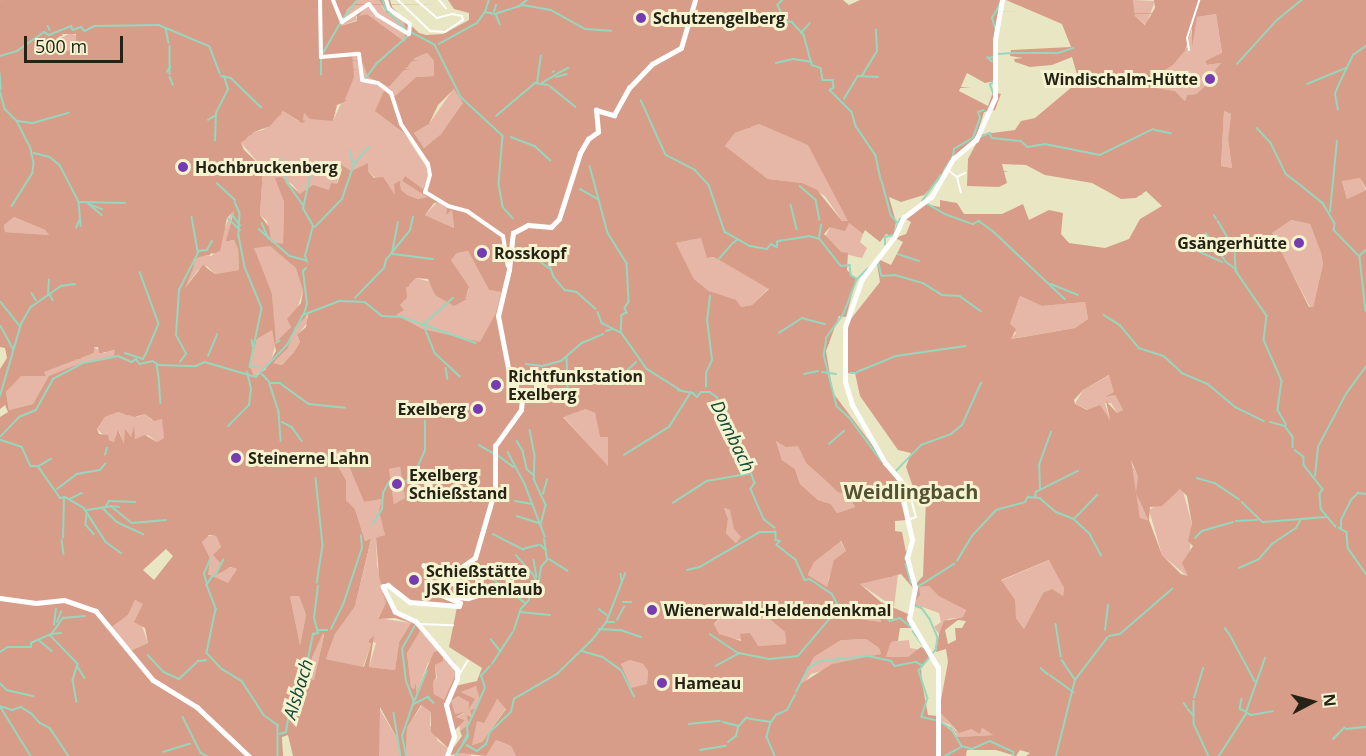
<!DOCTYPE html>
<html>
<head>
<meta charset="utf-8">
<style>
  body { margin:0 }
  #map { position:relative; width:1366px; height:756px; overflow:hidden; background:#e9e6c3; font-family:"Open Sans",sans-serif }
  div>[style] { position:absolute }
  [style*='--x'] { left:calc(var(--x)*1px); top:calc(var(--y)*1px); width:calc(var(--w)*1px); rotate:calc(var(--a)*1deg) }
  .green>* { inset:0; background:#e6b6a6 }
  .forest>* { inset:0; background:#d79d89 }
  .stream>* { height:1.5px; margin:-0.75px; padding:0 0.75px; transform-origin:0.75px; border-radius:0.75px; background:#96d7bd }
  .minor>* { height:2px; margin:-1px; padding:0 1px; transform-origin:1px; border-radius:1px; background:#fff }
  .tertiary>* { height:4px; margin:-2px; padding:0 2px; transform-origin:2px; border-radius:2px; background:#fff }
  .secondary>* { height:4.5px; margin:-2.25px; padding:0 2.25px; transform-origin:2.25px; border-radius:2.25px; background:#fff }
  .dots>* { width:16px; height:16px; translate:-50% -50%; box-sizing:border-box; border:3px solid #f6f3d0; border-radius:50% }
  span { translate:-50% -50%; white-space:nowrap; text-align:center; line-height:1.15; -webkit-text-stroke:6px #f6f3d0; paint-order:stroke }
  .poi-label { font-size:16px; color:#242316; font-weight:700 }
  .left { translate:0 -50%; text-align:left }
  .right { translate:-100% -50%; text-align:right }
  .water-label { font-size:18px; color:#114736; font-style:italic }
  .quarter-label { font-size:20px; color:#555234; font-weight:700 }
  .north { position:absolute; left:1282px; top:672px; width:60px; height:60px; -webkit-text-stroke:4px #f6f3d0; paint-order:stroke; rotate:84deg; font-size:16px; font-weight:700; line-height:24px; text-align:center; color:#242316 }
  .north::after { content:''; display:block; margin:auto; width:21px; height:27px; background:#242316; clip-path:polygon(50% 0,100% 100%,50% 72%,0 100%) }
  .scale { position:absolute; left:24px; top:36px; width:99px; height:27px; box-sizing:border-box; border:3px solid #242316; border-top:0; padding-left:8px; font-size:18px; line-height:21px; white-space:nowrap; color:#242316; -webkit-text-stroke:4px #f6f3d0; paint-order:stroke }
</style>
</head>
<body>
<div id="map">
  <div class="green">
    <i style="clip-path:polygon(357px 0,379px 0,384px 10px,404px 22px,405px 42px,367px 14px,358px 17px,367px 5px,356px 17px,357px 20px,341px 26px,347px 8px)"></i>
    <i style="clip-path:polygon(1133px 0,1155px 1px,1146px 25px,1135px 16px)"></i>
    <i style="clip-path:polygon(1216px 14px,1222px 54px,1205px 61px,1207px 65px,1221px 63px,1215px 70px,1216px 78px,1196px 94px,1187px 95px,1185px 101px,1175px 91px,1151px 87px,1150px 80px,1173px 65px,1185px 51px,1197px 17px)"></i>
    <i style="clip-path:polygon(71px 33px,77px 36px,76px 53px,52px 48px,52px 42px)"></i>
    <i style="clip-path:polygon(352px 53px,360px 57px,368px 77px,389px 87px,415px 58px,427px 53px,434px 61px,434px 76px,416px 77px,395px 96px,392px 92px,392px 122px,404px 133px,429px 171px,423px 189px,405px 177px,402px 181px,427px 197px,420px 199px,407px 195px,400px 190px,401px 183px,395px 196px,368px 171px,368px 163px,351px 171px,340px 165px,337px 185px,330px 191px,300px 194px,292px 184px,276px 178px,284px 202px,283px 245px,270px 242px,267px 221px,260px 215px,263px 168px,241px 143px,254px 132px,263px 130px,283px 111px,298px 121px,306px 120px,302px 120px,304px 113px,333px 121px,353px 77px)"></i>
    <i style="clip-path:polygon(454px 88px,464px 103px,441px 134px,424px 148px,414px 133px,429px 124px)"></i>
    <i style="clip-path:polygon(1224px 111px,1231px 114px,1228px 139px,1232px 168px,1221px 166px)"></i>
    <i style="clip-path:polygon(759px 124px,808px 144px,849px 221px,842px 221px,825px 196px,802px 183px,768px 179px,725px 146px,735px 133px)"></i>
    <i style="clip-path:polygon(1360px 178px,1366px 190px,1347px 199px,1342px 180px)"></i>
    <i style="clip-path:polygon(438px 201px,447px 208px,447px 214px,452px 210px,454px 228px,425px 215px)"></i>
    <i style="clip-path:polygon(233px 210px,227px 241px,234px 240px,238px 249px,239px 270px,215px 274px,207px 266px,198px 270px,185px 288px,190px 312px,182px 322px,181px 291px,194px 266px,192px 259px,201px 254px,212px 256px)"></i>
    <i style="clip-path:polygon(14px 217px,45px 230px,49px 235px,5px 232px,4px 225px)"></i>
    <i style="clip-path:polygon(1291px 220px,1310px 224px,1321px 253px,1323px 264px,1313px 307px,1310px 307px,1271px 233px)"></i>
    <i style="clip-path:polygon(849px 223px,863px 234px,860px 242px,867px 248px,862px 258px,841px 253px,825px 237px,830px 227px)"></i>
    <i style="clip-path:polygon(701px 238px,710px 258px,714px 257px,769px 288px,752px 305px,741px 307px,709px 291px,694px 279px,676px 243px)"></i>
    <i style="clip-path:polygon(270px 246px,296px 267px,303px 291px,291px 327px,276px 343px,270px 364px,254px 376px,250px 368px,257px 339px,272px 329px,273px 336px,274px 326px,272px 294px,262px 277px,254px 247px)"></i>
    <i style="clip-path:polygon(468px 251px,489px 290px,501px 292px,497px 313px,480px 343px,423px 329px,395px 315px,403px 310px,400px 305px,406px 288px,416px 278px,431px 282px,435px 295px,459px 302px,465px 298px,469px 289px,451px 260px,457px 253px)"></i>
    <i style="clip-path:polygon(1020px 296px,1042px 306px,1085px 302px,1088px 319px,1075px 328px,1010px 339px,1016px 333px,1010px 324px)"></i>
    <i style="clip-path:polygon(306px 315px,308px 322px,297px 336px,300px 342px,294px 352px,282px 365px,273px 363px,288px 348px,295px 328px)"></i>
    <i style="clip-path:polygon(93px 346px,103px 353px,115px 350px,115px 356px,81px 363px,49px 378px,33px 404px,9px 410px,6px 392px,20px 376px,46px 376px,43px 372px,94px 353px)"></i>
    <i style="clip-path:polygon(1110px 375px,1115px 392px,1105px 396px,1115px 395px,1123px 410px,1117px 413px,1111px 403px,1105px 403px,1110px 420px,1075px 404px,1083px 390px)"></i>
    <i style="clip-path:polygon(585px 409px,595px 413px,600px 436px,608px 437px,608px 467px,563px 416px)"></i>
    <i style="clip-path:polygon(118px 412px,137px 417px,145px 414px,152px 420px,163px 419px,164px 438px,157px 442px,148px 435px,134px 439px,134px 427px,134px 433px,124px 443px,119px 431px,114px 442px,109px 440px,97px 429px,105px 417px)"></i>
    <i style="clip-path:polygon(776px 441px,798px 445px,806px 463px,830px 485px,848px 495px,855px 507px,837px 513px,831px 504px,818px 500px,800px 484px,795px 469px,782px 460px)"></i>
    <i style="clip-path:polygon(342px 450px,364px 502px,382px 499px,385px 536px,376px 538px,377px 565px,387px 603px,378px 618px,411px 623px,399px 642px,395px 670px,369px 667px,376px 643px,368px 640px,371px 644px,363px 667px,326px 659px,335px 634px,356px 602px,371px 540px,365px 541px,355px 509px,346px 500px,346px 480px,331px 454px)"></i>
    <i style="clip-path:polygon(1130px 460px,1138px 477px,1139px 500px,1148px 520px,1140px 518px)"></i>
    <i style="clip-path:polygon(400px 467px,405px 498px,394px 504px,389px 469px)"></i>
    <i style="clip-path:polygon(1182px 488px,1192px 524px,1188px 577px,1162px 555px,1149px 510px)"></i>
    <i style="clip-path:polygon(724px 508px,730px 510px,742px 537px,736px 543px,726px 533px,728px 519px)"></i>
    <i style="clip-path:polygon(207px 536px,216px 536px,221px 547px,214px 556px,220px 563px,218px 575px,228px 567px,237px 569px,228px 584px,207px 573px,210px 558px,202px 542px)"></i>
    <i style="clip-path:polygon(840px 541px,846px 551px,829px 577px,827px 588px,808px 575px,813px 562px)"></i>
    <i style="clip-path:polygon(1050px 560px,1064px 588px,1063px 596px,1043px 593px,1024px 629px,1016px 618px,1013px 599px,1000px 581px)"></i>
    <i style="clip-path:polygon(889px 574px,889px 577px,898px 574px,894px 607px,860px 584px)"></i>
    <i style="clip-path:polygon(929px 586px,966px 610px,963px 617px,948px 619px,939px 634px,934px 627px,941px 622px,939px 613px,914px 604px,919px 587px)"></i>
    <i style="clip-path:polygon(290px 596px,299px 596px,306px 615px,300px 645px)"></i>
    <i style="clip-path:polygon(135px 600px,144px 604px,142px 626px,148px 643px,130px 651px,112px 627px,128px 615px)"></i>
    <i style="clip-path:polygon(750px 605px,759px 606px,785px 632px,786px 644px,758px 646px,752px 640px,729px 639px,719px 634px,714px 625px,728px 608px,739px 610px)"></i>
    <i style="clip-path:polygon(859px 611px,879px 617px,881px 622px,840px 616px,841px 612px)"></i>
    <i style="clip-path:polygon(420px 630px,441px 651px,428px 663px,416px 693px,416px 682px,414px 689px,411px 687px,407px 653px)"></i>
    <i style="clip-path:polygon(323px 633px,324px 634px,314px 681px,307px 678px,310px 646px)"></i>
    <i style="clip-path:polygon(866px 639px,879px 648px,881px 654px,811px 674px,802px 686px,799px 685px,814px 657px,841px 640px)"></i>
    <i style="clip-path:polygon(909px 640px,910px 648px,921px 650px,908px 657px,886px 657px,891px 642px)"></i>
    <i style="clip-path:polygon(443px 655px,457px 675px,444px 701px,434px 694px,433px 682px,437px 678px,435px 665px,444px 659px)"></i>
    <i style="clip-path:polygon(630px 660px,643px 664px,648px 671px,647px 684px,631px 689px,621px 664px)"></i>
    <i style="clip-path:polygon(473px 686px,477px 687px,480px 700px,477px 708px,470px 710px,472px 717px,466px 715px,469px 724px,460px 731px,459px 724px,465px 720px,456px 717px,465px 713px,454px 714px,451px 701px,458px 696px,469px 701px,468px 710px,474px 699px,461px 692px)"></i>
    <i style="clip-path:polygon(497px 699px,506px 708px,482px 742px,472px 745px,471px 756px,456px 756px,477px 721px)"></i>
    <i style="clip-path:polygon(422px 705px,431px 712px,430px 725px,438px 741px,450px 750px,446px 756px,406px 756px,407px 728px)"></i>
    <i style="clip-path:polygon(379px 708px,398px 740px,400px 756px,379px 756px)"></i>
    <i style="clip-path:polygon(940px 711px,956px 731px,969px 728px,980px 733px,982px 728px,993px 735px,958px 737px,950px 725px,940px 721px)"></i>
    <i style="clip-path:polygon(496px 740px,511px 746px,516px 756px,486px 756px)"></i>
  </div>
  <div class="forest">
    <i style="clip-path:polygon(evenodd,0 0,357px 0,347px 9px,341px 26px,357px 21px,357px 14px,367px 5px,359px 16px,367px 14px,405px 42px,404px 21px,391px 11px,387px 13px,379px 0,390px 0,392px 7px,419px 33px,426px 35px,443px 34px,469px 20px,469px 13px,454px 9px,448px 0,843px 0,849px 5px,860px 0,1001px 0,995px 39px,995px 81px,985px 83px,967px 73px,959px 91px,988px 106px,993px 92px,1001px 94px,995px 110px,984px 112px,977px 135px,1015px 130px,1021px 121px,1035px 118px,1079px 81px,1072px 57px,1052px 65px,1030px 67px,1015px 62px,1014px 59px,1023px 58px,1010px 56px,1011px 50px,1071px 47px,1062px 24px,1006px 0,1133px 0,1135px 16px,1145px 25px,1155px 8px,1154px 0,1366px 0,1366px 188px,1360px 178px,1342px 181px,1347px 199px,1366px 190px,1366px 756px,1026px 756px,1030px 753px,1020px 750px,1016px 756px,996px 750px,967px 750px,966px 756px,516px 756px,511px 746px,496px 740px,486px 756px,461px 753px,446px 756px,450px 750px,431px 732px,431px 712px,421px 705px,407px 728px,406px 756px,400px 756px,398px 740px,380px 707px,379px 756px,293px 756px,288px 735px,282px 737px,283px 756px,0 756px,0 417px,8px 412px,5px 405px,0 409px,0 369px,7px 358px,5px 348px,0 347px,0 0,1216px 14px,1222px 53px,1205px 61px,1207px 65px,1221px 63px,1215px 70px,1216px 77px,1196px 94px,1187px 95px,1185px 101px,1175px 91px,1151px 87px,1150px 80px,1173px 65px,1185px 51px,1192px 28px,1192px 47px,1197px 17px,1216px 14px,0 0,63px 34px,76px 34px,76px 52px,52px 48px,52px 42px,63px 34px,0 0,352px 53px,360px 57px,368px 77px,389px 87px,415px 58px,427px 53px,434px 61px,434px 76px,416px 77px,395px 96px,388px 89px,384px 91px,375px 111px,404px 133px,427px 164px,429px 171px,423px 189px,405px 176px,402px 181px,427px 197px,419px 199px,407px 195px,401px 190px,400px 181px,394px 184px,395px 195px,383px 177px,374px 178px,368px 171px,368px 163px,351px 171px,340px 164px,342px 170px,337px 184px,331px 183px,329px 190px,313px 185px,300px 194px,282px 177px,275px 178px,284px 202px,283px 244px,271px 242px,269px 227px,260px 215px,263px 168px,244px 150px,241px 143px,254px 132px,270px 126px,283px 111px,302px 123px,306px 121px,303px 120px,304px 113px,310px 119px,333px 121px,337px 105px,344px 102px,354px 77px,352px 53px,0 0,454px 89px,463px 103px,441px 134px,424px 148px,414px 133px,429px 124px,438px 105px,454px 89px,0 0,1224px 111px,1231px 114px,1228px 139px,1232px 168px,1221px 166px,1224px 111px,0 0,759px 124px,808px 145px,848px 221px,842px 221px,817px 190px,802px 183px,768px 179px,725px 146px,735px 133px,759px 124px,0 0,977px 142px,968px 159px,967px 186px,999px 187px,1007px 183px,1002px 164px,1026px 165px,1045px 175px,1092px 183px,1121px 199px,1136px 198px,1146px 191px,1162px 206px,1140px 219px,1129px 239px,1105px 248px,1069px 243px,1061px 234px,1063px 213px,1049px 210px,1029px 220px,1023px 204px,1002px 214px,964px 214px,957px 203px,940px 200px,940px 207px,920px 203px,904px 218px,911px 222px,906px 234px,895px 238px,903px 242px,891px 265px,880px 260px,877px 264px,880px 282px,843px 329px,847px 373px,855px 373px,860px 396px,898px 450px,911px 453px,906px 467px,913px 487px,926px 499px,923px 576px,915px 585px,911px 605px,926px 611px,914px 603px,920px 595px,919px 587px,929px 586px,939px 596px,966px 610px,963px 617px,944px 621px,939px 634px,936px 652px,946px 649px,948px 662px,938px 716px,928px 715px,922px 682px,921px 668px,931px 655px,929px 651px,921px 647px,908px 657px,886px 657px,891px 642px,898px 641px,900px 628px,910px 628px,908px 614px,881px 602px,860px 584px,901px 574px,913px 588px,902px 532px,895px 531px,895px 521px,907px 520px,904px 487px,833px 393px,826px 351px,839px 316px,846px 317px,856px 279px,847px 270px,848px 253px,841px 252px,824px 234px,830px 227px,845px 231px,849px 223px,863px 234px,865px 230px,880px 242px,886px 234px,893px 237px,896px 222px,889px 197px,901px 202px,924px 195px,940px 179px,945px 167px,977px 142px,0 0,440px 202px,447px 208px,446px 215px,452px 210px,454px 228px,425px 215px,434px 203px,440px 202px,0 0,234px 211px,226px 241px,234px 240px,238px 249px,239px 270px,215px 274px,203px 265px,185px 288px,194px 266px,193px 259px,220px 251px,227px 218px,234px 211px,0 0,14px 217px,45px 230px,49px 235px,5px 232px,4px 225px,14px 217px,0 0,1291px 220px,1310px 224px,1321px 253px,1323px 264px,1313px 307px,1309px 307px,1272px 233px,1291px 220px,0 0,701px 238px,707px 258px,714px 257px,769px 289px,752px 305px,741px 307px,736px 300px,709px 291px,694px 279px,676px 243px,701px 238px,0 0,270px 246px,296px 268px,303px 291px,301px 303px,287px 319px,291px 327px,276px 342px,272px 294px,254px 248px,270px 246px,0 0,468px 251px,489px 290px,501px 292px,496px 313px,480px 342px,423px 329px,396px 315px,404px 310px,400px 305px,407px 297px,406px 288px,416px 278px,428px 279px,435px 295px,454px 306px,465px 300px,469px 287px,451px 260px,457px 253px,468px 251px,0 0,1020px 296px,1042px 306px,1085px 302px,1088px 319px,1075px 328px,1011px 339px,1016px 329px,1010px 324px,1020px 296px,0 0,308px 314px,306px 327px,297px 335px,300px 342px,294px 352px,282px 365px,273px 363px,288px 348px,295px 328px,308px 314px,0 0,272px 330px,276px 351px,265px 370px,254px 376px,250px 367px,257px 339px,272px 330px,0 0,94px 347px,98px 347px,99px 353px,115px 350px,114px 356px,81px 363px,49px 376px,33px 404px,9px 410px,6px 392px,21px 376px,46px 376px,44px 372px,94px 353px,94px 347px,0 0,1109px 375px,1114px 392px,1104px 397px,1115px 395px,1123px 410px,1117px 413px,1106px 401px,1110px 420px,1100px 405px,1087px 410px,1075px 404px,1074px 400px,1083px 390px,1109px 375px,0 0,585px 409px,595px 413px,600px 437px,608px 437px,608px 466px,563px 417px,585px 409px,0 0,118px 412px,135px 417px,145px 414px,154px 421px,162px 419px,164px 438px,157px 442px,145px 435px,135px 439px,134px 426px,131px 437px,125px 429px,124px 443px,118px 430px,114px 442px,109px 440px,108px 435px,99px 434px,97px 429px,105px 417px,118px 412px,0 0,776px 441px,786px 447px,798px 446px,806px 463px,838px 492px,848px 495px,855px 507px,837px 513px,831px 504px,818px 500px,800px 484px,795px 469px,782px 460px,776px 441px,0 0,342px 450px,364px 502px,382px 499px,379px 511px,385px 535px,376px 538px,379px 576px,386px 603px,378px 619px,395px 618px,411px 623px,399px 642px,395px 670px,369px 667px,374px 636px,368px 641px,371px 644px,364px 667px,326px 659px,335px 634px,355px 606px,371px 539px,365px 541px,355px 509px,346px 500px,346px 480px,331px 454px,342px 450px,0 0,1131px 460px,1138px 477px,1136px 493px,1148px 520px,1140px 518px,1131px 460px,0 0,400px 467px,405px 498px,394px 504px,389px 469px,400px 467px,0 0,1180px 489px,1187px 496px,1192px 524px,1188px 541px,1193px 546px,1182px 563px,1188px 576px,1181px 574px,1162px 555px,1149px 520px,1150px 507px,1162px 506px,1180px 489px,0 0,724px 508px,730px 510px,734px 529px,741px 537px,736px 543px,726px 533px,728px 519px,724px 508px,0 0,209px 535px,216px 536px,221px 547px,213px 555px,220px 563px,217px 575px,230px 567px,237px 569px,228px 583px,208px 574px,210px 558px,202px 542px,209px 535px,0 0,841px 541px,846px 551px,834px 560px,827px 587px,808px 575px,809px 572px,814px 562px,841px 541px,0 0,166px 549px,173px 556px,154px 580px,143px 570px,166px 549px,0 0,1049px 560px,1064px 588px,1063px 596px,1052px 589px,1043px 593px,1024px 629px,1016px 618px,1015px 600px,1001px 580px,1049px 560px,0 0,384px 586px,410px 604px,457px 607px,449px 647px,482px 668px,477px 681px,455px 686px,459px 676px,455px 663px,417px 621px,396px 611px,385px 595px,384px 586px,0 0,290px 596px,299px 596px,306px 615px,300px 645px,290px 596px,0 0,135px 600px,143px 604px,134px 622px,145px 628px,148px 643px,130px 651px,112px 627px,128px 615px,135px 600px,0 0,754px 605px,785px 632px,786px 644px,758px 646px,750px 633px,740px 634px,741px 641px,719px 634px,714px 624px,728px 608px,739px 610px,754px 605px,0 0,859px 611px,879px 617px,881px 622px,840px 616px,841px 612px,859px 611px,0 0,958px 620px,966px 621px,962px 628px,955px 628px,956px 640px,948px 644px,945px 630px,958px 620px,0 0,420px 631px,440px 650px,434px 652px,416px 693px,416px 682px,414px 689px,411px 687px,407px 653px,420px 631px,0 0,323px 633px,324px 635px,314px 680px,308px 679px,312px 657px,323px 633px,0 0,866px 639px,879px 648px,881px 654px,832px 664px,799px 685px,814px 657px,841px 640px,866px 639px,0 0,444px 654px,456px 674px,444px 700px,434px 694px,433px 682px,436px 678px,435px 665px,443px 661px,444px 654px,0 0,630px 660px,643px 664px,648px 671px,647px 684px,631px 688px,621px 664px,630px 660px,0 0,476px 686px,480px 700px,477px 708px,470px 710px,472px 717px,466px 715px,469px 724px,460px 731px,462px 736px,454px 747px,455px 730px,465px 720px,456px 717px,465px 712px,455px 714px,451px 701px,458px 696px,469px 702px,468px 710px,475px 699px,461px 692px,476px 686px,0 0,497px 699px,506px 709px,482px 742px,472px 745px,477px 721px,484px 723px,497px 699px,0 0,940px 712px,959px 733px,971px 729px,980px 734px,982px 728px,993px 735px,958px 737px,940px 721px,940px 712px)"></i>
  </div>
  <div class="stream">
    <i style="--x:383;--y:0;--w:9;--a:72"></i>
    <i style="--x:386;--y:9;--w:28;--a:46"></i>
    <i style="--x:783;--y:0;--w:7;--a:135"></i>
    <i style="--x:778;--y:5;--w:17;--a:66"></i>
    <i style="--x:785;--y:21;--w:7;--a:8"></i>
    <i style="--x:792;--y:22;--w:18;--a:47"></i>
    <i style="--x:804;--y:35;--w:31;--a:75"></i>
    <i style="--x:812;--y:65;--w:9;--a:18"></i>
    <i style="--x:821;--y:68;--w:12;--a:81"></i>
    <i style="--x:823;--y:80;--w:10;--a:0"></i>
    <i style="--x:833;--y:80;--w:8;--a:83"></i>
    <i style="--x:834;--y:88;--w:4;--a:153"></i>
    <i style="--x:830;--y:90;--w:31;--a:45"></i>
    <i style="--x:852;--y:112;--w:15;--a:74"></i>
    <i style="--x:856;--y:126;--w:36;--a:56"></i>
    <i style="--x:876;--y:156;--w:24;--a:78"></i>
    <i style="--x:518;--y:7;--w:11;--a:-38"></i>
    <i style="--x:485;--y:12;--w:13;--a:-72"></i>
    <i style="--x:494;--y:12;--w:7;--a:-74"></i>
    <i style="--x:496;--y:14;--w:11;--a:68"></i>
    <i style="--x:342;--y:20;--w:25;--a:-53"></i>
    <i style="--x:48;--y:26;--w:4;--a:63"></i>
    <i style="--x:166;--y:28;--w:15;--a:79"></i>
    <i style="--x:995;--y:28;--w:10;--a:-107"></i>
    <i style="--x:992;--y:18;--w:16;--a:-60"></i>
    <i style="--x:411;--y:32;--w:27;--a:28"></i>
    <i style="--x:435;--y:45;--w:58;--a:63.4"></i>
    <i style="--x:461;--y:97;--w:57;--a:42.9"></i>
    <i style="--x:503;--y:136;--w:48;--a:94.8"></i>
    <i style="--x:499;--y:184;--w:23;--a:80"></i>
    <i style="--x:503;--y:207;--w:15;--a:48"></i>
    <i style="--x:801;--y:33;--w:13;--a:-48"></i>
    <i style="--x:439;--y:44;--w:43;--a:-28.9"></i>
    <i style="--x:477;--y:23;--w:14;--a:-54"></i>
    <i style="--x:485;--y:12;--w:10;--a:11"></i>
    <i style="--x:495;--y:14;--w:29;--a:-18"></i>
    <i style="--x:523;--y:5;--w:28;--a:10"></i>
    <i style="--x:551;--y:10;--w:39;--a:29"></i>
    <i style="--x:585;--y:29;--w:26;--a:4"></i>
    <i style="--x:170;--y:46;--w:28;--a:90"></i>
    <i style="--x:210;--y:47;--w:28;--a:69"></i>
    <i style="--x:323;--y:53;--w:34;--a:-60"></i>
    <i style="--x:1014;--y:53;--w:44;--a:0"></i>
    <i style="--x:1058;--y:53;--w:16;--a:-18"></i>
    <i style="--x:999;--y:54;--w:13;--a:-4"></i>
    <i style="--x:0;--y:56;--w:18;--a:-16"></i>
    <i style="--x:17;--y:51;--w:33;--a:-35"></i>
    <i style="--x:44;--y:32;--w:6;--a:31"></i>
    <i style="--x:49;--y:35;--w:24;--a:-22"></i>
    <i style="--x:71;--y:26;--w:4;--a:63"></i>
    <i style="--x:73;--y:30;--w:9;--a:-21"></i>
    <i style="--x:81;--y:27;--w:6;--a:45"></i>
    <i style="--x:85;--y:31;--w:11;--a:-27"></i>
    <i style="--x:95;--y:26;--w:64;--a:-0.9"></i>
    <i style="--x:159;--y:25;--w:54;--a:22.8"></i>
    <i style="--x:992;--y:62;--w:6;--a:-135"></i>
    <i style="--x:988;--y:58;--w:5;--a:-11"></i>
    <i style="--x:776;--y:63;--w:18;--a:-13"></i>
    <i style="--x:794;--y:59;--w:18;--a:9"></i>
    <i style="--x:1237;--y:64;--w:59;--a:-47.7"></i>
    <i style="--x:1277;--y:20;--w:32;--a:-39"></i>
    <i style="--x:167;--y:72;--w:6;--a:-59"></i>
    <i style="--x:553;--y:72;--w:1;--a:-45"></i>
    <i style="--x:0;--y:73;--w:16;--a:86"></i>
    <i style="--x:321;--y:75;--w:16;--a:-90"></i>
    <i style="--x:555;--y:75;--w:15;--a:-28"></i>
    <i style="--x:221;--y:76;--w:10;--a:11"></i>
    <i style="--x:231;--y:78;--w:42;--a:44"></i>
    <i style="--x:862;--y:76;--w:29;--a:-59"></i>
    <i style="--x:877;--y:51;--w:21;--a:-93"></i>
    <i style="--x:170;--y:77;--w:8;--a:67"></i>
    <i style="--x:556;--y:77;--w:11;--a:-15"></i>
    <i style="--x:366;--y:78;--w:17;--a:-54"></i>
    <i style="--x:376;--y:64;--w:43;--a:-41.2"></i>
    <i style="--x:537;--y:83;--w:27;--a:-82"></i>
    <i style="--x:542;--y:83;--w:14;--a:-30"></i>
    <i style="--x:1307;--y:84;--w:42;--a:-22.3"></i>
    <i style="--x:550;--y:86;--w:33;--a:39"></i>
    <i style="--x:0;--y:91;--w:19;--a:74"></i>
    <i style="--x:5;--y:109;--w:17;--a:45"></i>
    <i style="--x:17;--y:121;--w:31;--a:63"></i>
    <i style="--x:31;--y:149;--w:14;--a:78"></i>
    <i style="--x:34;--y:163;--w:10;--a:96"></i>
    <i style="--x:33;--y:173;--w:39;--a:122"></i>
    <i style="--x:994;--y:96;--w:12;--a:-110"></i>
    <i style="--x:990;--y:85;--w:6;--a:-45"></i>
    <i style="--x:844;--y:99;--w:27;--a:-59"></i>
    <i style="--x:858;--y:76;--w:20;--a:3"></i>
    <i style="--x:641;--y:100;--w:60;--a:65.6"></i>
    <i style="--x:666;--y:155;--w:33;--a:27"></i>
    <i style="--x:695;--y:170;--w:21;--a:47"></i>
    <i style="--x:709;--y:185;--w:50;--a:71.2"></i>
    <i style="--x:725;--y:232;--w:29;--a:29"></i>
    <i style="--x:750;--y:246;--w:17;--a:10"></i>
    <i style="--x:767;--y:249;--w:6;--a:-51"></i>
    <i style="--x:771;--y:244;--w:7;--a:27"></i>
    <i style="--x:777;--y:247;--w:5;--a:-90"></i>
    <i style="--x:777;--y:242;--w:6;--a:-18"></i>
    <i style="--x:1338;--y:110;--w:16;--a:-101"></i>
    <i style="--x:1335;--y:94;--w:11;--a:-68"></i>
    <i style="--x:1339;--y:84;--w:32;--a:-64"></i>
    <i style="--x:1353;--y:55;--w:16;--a:-35"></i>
    <i style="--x:496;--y:116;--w:51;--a:-40.2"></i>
    <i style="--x:535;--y:83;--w:13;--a:9"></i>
    <i style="--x:208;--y:120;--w:8;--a:-30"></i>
    <i style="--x:18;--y:121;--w:15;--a:8"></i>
    <i style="--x:33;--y:123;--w:37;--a:-16"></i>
    <i style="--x:1257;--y:128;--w:21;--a:47"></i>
    <i style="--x:1271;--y:143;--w:34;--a:64"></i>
    <i style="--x:1286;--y:174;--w:20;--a:37"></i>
    <i style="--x:1155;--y:130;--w:16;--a:11"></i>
    <i style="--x:511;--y:137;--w:26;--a:21"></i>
    <i style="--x:535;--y:146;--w:21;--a:43"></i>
    <i style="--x:980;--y:137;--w:11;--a:-22"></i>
    <i style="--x:990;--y:133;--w:5;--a:68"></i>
    <i style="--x:992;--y:138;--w:29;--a:6"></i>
    <i style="--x:1021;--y:141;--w:9;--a:41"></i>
    <i style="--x:1028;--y:147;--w:17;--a:-10"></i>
    <i style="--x:1045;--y:144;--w:56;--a:11.3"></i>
    <i style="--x:1100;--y:155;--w:59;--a:-26.1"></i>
    <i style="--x:215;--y:141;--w:28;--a:-88"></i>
    <i style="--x:216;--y:113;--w:27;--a:-63"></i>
    <i style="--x:228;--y:89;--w:13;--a:-108"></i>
    <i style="--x:350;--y:150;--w:13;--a:77"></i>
    <i style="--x:34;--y:153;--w:16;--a:14"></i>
    <i style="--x:50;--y:157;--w:13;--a:39"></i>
    <i style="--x:60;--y:165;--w:42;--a:62.8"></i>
    <i style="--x:79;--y:202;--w:46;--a:1.2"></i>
    <i style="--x:953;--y:157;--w:8;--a:-83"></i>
    <i style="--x:954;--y:149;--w:22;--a:-30"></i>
    <i style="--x:973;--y:138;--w:21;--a:-71"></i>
    <i style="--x:980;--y:118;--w:6;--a:-108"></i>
    <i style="--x:978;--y:112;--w:6;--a:-18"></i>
    <i style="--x:282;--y:159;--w:24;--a:78"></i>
    <i style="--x:287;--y:182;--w:28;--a:55"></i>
    <i style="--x:590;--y:166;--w:69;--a:75"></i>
    <i style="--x:608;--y:233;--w:36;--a:58"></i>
    <i style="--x:627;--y:263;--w:39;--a:87"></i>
    <i style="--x:629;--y:302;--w:7;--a:124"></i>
    <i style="--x:625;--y:308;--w:5;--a:68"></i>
    <i style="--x:627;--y:313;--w:5;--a:158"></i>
    <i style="--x:622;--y:315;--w:17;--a:93"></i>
    <i style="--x:621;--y:332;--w:45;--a:54.9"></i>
    <i style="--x:647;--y:369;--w:38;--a:32"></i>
    <i style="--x:944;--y:171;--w:12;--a:-59"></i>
    <i style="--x:882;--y:181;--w:35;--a:75"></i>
    <i style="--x:891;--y:215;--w:11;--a:49"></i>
    <i style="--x:217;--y:183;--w:25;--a:43"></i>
    <i style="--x:800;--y:186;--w:21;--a:41"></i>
    <i style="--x:816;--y:200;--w:20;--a:79"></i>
    <i style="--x:1303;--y:187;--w:26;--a:39"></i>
    <i style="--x:1323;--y:203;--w:24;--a:60"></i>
    <i style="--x:1335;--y:224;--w:6;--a:99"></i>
    <i style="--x:1334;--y:230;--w:37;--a:46"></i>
    <i style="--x:1360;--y:257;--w:54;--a:83.7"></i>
    <i style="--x:580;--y:189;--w:21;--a:29"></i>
    <i style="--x:922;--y:201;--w:32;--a:-54"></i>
    <i style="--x:79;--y:202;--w:24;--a:85"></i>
    <i style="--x:87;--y:202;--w:20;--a:41"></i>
    <i style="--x:235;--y:202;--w:12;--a:66"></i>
    <i style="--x:926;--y:203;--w:22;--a:30"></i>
    <i style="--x:945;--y:214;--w:30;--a:20"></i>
    <i style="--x:973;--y:224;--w:7;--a:-27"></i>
    <i style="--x:979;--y:221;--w:17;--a:36"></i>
    <i style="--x:993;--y:231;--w:99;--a:43.4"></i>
    <i style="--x:89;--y:204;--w:14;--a:21"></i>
    <i style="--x:791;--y:205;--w:25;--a:76"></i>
    <i style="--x:1330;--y:212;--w:71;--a:-84.4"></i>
    <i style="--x:232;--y:214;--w:14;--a:54"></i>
    <i style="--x:240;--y:214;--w:22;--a:93"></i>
    <i style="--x:239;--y:236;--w:32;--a:79"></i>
    <i style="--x:245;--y:267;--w:44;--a:67.5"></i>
    <i style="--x:262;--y:308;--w:60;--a:101.5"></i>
    <i style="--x:1214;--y:215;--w:4;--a:56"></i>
    <i style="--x:192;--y:217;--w:35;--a:80"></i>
    <i style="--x:198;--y:251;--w:9;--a:-6"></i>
    <i style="--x:207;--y:250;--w:10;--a:-61"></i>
    <i style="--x:228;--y:218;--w:17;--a:45"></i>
    <i style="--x:905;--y:219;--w:12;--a:-35"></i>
    <i style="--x:1218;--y:221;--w:31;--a:59"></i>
    <i style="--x:262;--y:223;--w:17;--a:66"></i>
    <i style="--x:315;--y:227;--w:39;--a:-46"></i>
    <i style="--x:342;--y:199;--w:37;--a:-71"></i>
    <i style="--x:354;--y:164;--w:23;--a:-49"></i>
    <i style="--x:76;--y:228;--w:8;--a:-67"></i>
    <i style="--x:259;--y:229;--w:41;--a:41.1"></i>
    <i style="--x:290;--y:256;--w:16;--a:15"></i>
    <i style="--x:895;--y:231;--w:13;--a:-67"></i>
    <i style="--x:1206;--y:233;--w:32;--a:55"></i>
    <i style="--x:819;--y:238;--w:13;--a:-81"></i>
    <i style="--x:785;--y:240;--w:24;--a:-9"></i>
    <i style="--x:809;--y:236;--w:11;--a:15"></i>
    <i style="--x:820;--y:239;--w:34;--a:52"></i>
    <i style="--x:841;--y:266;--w:9;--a:-6"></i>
    <i style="--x:850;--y:265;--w:10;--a:84"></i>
    <i style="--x:851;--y:275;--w:7;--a:34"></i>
    <i style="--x:732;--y:244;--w:6;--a:-39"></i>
    <i style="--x:885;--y:245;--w:8;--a:-90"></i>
    <i style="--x:885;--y:237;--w:8;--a:-14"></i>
    <i style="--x:544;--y:248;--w:31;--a:71"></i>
    <i style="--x:554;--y:277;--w:17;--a:50"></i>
    <i style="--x:565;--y:290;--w:12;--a:9"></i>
    <i style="--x:577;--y:292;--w:25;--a:42"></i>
    <i style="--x:1235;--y:250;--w:21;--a:87"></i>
    <i style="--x:1236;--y:271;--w:55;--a:55.4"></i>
    <i style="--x:1267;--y:316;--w:24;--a:97"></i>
    <i style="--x:1264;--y:340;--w:45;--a:66.3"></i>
    <i style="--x:1282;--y:381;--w:29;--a:98"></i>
    <i style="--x:1278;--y:410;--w:16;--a:60"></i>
    <i style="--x:1200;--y:252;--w:24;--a:24"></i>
    <i style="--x:392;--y:253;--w:31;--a:-79"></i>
    <i style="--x:393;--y:254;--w:40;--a:7.1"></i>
    <i style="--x:898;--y:254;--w:22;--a:18"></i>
    <i style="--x:1360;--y:255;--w:8;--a:-40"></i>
    <i style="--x:719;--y:259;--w:18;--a:-49"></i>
    <i style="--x:538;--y:260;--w:14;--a:36"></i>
    <i style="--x:1225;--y:261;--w:14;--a:36"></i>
    <i style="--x:307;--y:262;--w:6;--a:-108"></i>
    <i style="--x:305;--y:256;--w:31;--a:-75"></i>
    <i style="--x:313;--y:226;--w:20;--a:-120"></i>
    <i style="--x:303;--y:209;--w:33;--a:-78"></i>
    <i style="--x:310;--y:177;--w:19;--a:-99"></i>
    <i style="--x:879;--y:264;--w:12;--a:76"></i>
    <i style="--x:882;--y:276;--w:13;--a:-4"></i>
    <i style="--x:895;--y:275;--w:29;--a:16"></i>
    <i style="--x:923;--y:283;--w:22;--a:32"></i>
    <i style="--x:942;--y:295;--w:18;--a:3"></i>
    <i style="--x:960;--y:296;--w:26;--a:36"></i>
    <i style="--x:868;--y:269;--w:16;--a:135"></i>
    <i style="--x:857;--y:280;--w:36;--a:111"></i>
    <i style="--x:844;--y:314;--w:29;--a:126"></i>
    <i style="--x:827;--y:337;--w:18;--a:99"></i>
    <i style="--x:824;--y:355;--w:53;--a:75.7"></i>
    <i style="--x:837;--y:406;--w:16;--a:43"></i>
    <i style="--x:849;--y:417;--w:54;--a:53.3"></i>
    <i style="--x:140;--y:272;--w:55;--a:69.9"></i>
    <i style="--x:159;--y:324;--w:33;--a:113"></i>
    <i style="--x:1051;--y:284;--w:29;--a:22"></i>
    <i style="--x:32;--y:293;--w:8;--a:60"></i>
    <i style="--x:49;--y:293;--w:8;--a:60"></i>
    <i style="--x:48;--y:294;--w:14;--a:-86"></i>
    <i style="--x:355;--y:298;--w:42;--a:-46"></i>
    <i style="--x:384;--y:268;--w:8;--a:-76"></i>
    <i style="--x:386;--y:260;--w:38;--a:-51"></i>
    <i style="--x:410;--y:230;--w:13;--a:-77"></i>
    <i style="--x:1;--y:302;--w:11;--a:52"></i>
    <i style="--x:9;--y:312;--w:18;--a:52"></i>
    <i style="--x:598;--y:312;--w:12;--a:70"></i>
    <i style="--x:602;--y:323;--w:20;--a:27"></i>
    <i style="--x:304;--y:314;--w:10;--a:-73"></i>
    <i style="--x:307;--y:304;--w:33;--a:-97"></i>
    <i style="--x:303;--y:271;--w:4;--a:-45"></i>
    <i style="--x:1104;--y:315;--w:19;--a:32"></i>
    <i style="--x:1120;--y:325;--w:30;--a:50"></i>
    <i style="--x:1139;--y:348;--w:26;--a:18"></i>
    <i style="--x:1164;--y:356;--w:25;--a:43"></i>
    <i style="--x:1182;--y:373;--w:28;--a:23"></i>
    <i style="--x:1208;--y:384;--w:35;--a:40"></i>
    <i style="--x:1235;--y:407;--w:32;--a:26"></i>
    <i style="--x:423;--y:325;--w:40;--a:-42"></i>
    <i style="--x:1;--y:326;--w:26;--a:62"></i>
    <i style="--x:425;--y:328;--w:27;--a:68"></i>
    <i style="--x:435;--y:353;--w:34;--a:43"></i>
    <i style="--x:606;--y:331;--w:6;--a:-18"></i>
    <i style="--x:779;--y:333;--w:27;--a:-33"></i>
    <i style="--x:802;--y:318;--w:24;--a:15"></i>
    <i style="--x:252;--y:340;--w:6;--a:81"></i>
    <i style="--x:276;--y:343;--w:4;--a:-34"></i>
    <i style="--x:125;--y:353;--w:19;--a:18"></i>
    <i style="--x:143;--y:359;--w:4;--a:-63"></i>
    <i style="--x:208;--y:356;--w:23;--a:-67"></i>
    <i style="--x:567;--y:357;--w:32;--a:88"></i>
    <i style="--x:180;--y:362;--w:10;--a:-53"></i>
    <i style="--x:186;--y:354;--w:21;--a:-118"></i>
    <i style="--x:176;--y:335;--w:45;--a:-86.2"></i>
    <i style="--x:179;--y:290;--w:42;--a:-62.8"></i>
    <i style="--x:526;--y:364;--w:16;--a:7"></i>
    <i style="--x:542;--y:366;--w:20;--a:-15"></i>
    <i style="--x:561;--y:361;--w:28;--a:-41"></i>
    <i style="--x:582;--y:343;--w:23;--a:-23"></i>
    <i style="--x:157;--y:365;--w:11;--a:80"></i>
    <i style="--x:250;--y:367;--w:8;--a:0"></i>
    <i style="--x:446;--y:368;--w:11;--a:80"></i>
    <i style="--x:822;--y:372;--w:14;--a:8"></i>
    <i style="--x:857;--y:372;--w:42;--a:-22.3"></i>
    <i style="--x:896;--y:356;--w:70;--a:-8.2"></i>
    <i style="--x:850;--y:373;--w:6;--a:0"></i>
    <i style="--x:262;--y:374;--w:8;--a:45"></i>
    <i style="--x:804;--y:374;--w:14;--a:-12"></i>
    <i style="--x:159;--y:377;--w:26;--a:86"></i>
    <i style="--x:619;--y:378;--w:23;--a:-43"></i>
    <i style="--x:269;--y:381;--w:33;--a:72"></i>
    <i style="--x:279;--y:412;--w:29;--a:86"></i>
    <i style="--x:271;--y:383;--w:9;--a:0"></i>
    <i style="--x:280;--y:383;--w:36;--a:36"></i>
    <i style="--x:309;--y:404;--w:36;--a:6"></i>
    <i style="--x:706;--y:387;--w:14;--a:-90"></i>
    <i style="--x:706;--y:373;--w:14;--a:-65"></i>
    <i style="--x:712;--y:360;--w:39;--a:-97"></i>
    <i style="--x:707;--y:321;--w:25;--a:-83"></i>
    <i style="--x:678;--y:390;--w:16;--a:11"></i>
    <i style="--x:694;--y:394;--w:4;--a:45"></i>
    <i style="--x:697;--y:397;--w:6;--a:-51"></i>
    <i style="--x:701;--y:392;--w:9;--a:0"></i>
    <i style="--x:710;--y:392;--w:9;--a:36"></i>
    <i style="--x:717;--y:397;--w:55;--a:69.9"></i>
    <i style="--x:736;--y:449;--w:9;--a:27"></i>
    <i style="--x:744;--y:453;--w:32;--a:70"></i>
    <i style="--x:755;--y:483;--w:7;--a:124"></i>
    <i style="--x:751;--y:489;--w:13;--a:67"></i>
    <i style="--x:756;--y:501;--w:20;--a:66"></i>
    <i style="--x:764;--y:519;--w:14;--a:39"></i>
    <i style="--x:0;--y:396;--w:75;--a:-73.7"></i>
    <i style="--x:21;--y:324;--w:20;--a:-60"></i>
    <i style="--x:31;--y:307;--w:37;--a:-35"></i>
    <i style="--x:61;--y:286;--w:14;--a:-8"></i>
    <i style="--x:282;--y:422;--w:11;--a:27"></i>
    <i style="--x:292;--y:427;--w:17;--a:54"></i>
    <i style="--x:1270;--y:422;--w:16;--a:15"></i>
    <i style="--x:1285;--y:426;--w:14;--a:54"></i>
    <i style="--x:1293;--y:437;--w:10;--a:90"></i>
    <i style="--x:228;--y:426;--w:30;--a:-45"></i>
    <i style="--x:249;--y:405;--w:16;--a:-83"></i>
    <i style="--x:251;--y:389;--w:17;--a:-103"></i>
    <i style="--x:530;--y:430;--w:26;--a:79"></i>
    <i style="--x:535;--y:456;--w:23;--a:92"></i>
    <i style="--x:534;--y:479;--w:29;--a:65"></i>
    <i style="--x:546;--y:505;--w:21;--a:104"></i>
    <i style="--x:0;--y:437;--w:28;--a:-46"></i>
    <i style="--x:19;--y:417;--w:18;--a:-22"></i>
    <i style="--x:36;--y:410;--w:35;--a:-61"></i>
    <i style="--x:53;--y:379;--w:34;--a:-28"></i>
    <i style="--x:83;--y:363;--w:36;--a:-11"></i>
    <i style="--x:118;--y:356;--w:15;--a:23"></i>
    <i style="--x:132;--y:362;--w:5;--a:-37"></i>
    <i style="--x:136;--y:359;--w:6;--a:51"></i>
    <i style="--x:140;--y:364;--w:13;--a:-13"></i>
    <i style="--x:153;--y:361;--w:7;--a:34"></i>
    <i style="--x:159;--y:365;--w:37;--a:2"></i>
    <i style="--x:196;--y:366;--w:10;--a:-24"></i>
    <i style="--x:205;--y:362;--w:53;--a:16.4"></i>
    <i style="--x:256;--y:377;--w:45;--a:-45.9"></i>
    <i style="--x:287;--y:345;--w:34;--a:-62"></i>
    <i style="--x:303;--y:315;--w:40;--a:-21"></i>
    <i style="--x:340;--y:301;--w:25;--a:2"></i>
    <i style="--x:365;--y:302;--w:22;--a:39"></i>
    <i style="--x:382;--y:316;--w:20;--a:3"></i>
    <i style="--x:402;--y:317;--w:78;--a:19.4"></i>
    <i style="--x:1;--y:440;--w:22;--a:18"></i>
    <i style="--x:22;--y:447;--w:21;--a:65"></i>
    <i style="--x:31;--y:466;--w:7;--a:0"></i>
    <i style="--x:38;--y:466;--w:39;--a:55"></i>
    <i style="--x:60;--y:498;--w:5;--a:-11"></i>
    <i style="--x:65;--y:497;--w:22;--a:30"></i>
    <i style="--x:84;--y:508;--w:40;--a:57.1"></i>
    <i style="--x:106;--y:542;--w:19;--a:36"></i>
    <i style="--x:517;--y:441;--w:12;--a:59"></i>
    <i style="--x:523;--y:451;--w:18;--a:77"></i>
    <i style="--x:527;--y:469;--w:9;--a:41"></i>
    <i style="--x:829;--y:444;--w:20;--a:-41"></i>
    <i style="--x:479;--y:445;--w:16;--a:30"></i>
    <i style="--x:921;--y:445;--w:32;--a:-20"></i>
    <i style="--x:951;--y:434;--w:14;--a:-39"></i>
    <i style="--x:962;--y:425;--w:46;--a:-65.7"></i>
    <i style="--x:1295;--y:450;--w:11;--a:38"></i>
    <i style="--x:1304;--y:457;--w:8;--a:90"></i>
    <i style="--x:1304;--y:465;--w:31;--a:52"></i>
    <i style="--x:1323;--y:489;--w:6;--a:121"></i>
    <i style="--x:1320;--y:494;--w:15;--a:86"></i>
    <i style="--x:1321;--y:509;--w:23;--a:50"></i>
    <i style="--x:508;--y:452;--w:36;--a:62"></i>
    <i style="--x:525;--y:484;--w:56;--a:69"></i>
    <i style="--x:496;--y:454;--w:22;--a:36"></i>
    <i style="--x:105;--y:455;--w:7;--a:-74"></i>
    <i style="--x:624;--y:455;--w:53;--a:-31.9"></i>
    <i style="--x:669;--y:427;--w:41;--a:-57.8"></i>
    <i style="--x:39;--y:466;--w:14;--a:-30"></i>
    <i style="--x:896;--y:471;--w:35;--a:-46"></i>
    <i style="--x:1315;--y:476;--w:29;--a:-84"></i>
    <i style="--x:1318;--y:447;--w:60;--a:-62.2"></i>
    <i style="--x:1346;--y:394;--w:34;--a:-54"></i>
    <i style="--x:316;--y:478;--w:68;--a:84.1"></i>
    <i style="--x:323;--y:546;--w:37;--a:99"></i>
    <i style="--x:1197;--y:478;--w:19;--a:16"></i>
    <i style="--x:1215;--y:483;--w:29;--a:34"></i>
    <i style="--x:406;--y:481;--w:10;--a:-37"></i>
    <i style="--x:414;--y:475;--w:27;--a:-66"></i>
    <i style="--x:425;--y:450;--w:29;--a:-90"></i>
    <i style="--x:57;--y:489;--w:25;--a:-37"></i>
    <i style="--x:77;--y:474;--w:23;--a:-10"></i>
    <i style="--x:100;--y:470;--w:8;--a:-50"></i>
    <i style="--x:1040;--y:489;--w:24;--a:-92"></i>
    <i style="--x:1039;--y:465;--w:35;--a:-70"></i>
    <i style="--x:543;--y:494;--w:15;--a:-74"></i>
    <i style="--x:1035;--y:497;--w:5;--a:-79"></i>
    <i style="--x:1036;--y:492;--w:47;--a:-26.6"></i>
    <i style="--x:70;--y:499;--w:13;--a:-27"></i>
    <i style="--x:515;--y:501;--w:17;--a:10"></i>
    <i style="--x:1242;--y:502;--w:29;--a:44"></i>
    <i style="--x:1263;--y:522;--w:63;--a:-4.5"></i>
    <i style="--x:673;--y:503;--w:40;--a:-32.9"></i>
    <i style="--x:707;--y:481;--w:42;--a:-9.7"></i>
    <i style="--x:902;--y:505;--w:13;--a:-90"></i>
    <i style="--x:111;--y:506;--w:8;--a:7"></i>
    <i style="--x:105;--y:508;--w:8;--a:-60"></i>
    <i style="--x:109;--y:501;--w:26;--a:2"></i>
    <i style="--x:104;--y:509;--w:18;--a:45"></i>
    <i style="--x:117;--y:522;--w:29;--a:25"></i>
    <i style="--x:87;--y:510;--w:24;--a:-9"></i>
    <i style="--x:111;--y:506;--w:27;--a:39"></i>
    <i style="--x:132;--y:523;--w:34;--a:-5"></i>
    <i style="--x:87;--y:514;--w:11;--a:95"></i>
    <i style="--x:86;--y:525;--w:12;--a:48"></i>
    <i style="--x:517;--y:516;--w:23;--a:18"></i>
    <i style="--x:1075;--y:518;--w:32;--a:-46"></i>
    <i style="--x:1236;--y:521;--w:21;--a:-3"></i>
    <i style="--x:373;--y:524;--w:17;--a:-59"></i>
    <i style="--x:382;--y:509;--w:16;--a:-86"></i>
    <i style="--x:383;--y:493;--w:13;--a:-61"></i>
    <i style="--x:1339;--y:528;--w:9;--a:27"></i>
    <i style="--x:1347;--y:532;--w:16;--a:86"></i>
    <i style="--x:1348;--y:548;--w:32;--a:55"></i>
    <i style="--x:1341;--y:529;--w:9;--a:-90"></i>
    <i style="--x:1341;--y:520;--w:22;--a:-63"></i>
    <i style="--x:1351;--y:500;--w:10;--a:-45"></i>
    <i style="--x:1358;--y:493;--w:8;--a:7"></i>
    <i style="--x:776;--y:531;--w:9;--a:90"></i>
    <i style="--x:776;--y:540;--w:4;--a:14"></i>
    <i style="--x:780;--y:541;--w:5;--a:127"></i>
    <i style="--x:777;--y:545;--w:24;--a:38"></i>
    <i style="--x:796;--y:560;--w:22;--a:66"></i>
    <i style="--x:805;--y:580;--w:5;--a:-11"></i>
    <i style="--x:810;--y:579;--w:27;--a:34"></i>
    <i style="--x:832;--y:594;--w:16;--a:60"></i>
    <i style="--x:493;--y:534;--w:34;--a:27"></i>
    <i style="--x:523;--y:549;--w:16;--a:-15"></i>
    <i style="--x:63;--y:538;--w:40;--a:-88.6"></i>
    <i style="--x:1195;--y:538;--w:10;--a:-45"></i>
    <i style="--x:1202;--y:531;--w:32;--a:-16"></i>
    <i style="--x:62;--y:540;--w:14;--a:82"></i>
    <i style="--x:541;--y:545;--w:7;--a:45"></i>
    <i style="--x:516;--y:555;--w:25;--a:48"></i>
    <i style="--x:549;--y:559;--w:22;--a:32"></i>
    <i style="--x:905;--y:559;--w:9;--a:-72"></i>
    <i style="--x:534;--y:560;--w:17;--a:80"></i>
    <i style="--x:957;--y:561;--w:29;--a:-59"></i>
    <i style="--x:972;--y:536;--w:35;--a:-47"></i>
    <i style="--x:996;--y:510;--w:30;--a:-15"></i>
    <i style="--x:1025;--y:502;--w:6;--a:-59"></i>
    <i style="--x:1028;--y:497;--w:12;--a:5"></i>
    <i style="--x:1040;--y:498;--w:21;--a:41"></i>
    <i style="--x:1056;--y:512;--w:19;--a:21"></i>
    <i style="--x:1074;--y:519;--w:22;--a:43"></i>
    <i style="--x:1090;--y:534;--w:24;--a:62"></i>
    <i style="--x:906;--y:564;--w:19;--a:74"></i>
    <i style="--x:1239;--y:568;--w:22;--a:-24"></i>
    <i style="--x:1259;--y:559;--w:20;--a:-49"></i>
    <i style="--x:1272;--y:544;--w:29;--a:-34"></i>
    <i style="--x:1296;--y:528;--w:8;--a:-60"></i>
    <i style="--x:687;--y:570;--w:13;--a:-13"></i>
    <i style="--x:700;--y:567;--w:69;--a:-30.3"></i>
    <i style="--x:760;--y:532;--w:15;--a:0"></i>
    <i style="--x:621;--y:574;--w:6;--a:81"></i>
    <i style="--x:534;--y:575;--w:8;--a:67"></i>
    <i style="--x:213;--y:576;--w:11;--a:124"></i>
    <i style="--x:207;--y:585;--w:26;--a:69"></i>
    <i style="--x:216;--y:609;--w:45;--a:101.6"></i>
    <i style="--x:207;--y:653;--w:22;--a:47"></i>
    <i style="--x:222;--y:669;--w:23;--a:31"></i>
    <i style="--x:242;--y:681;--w:40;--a:57.1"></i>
    <i style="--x:264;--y:715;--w:17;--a:36"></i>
    <i style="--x:278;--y:725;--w:31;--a:90"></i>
    <i style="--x:215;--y:576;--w:18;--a:-63"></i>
    <i style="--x:494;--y:580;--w:39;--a:36"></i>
    <i style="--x:207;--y:584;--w:10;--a:-107"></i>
    <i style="--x:204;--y:574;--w:16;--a:-68"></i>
    <i style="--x:916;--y:588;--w:45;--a:-32.3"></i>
    <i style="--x:623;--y:602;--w:8;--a:0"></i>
    <i style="--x:914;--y:606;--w:7;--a:8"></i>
    <i style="--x:921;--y:607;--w:15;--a:53"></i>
    <i style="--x:930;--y:619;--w:21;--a:67"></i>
    <i style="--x:938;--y:638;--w:12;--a:99"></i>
    <i style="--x:936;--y:650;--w:27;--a:129"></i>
    <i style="--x:919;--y:671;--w:28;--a:72"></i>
    <i style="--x:928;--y:698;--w:20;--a:108"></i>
    <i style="--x:922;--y:717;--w:13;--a:13"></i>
    <i style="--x:599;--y:609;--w:10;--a:37"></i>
    <i style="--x:841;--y:609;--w:7;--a:27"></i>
    <i style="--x:847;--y:612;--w:14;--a:-8"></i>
    <i style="--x:861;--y:610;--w:11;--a:34"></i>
    <i style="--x:870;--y:616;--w:13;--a:-18"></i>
    <i style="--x:882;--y:612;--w:12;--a:48"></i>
    <i style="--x:890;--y:621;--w:10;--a:-17"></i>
    <i style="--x:900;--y:618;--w:14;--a:39"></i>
    <i style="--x:521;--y:612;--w:29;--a:6"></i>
    <i style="--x:832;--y:616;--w:11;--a:-52"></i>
    <i style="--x:617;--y:620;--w:15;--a:-62"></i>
    <i style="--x:57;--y:622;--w:11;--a:-68"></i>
    <i style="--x:606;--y:622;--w:8;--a:0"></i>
    <i style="--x:1056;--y:624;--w:33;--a:81"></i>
    <i style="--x:54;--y:625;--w:16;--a:-83"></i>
    <i style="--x:1225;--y:628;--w:5;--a:53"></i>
    <i style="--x:331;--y:629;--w:30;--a:-64"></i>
    <i style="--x:344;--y:602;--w:57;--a:-71.6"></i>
    <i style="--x:362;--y:548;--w:12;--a:-95"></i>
    <i style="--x:599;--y:629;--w:22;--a:3"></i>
    <i style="--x:621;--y:630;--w:21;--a:19"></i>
    <i style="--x:319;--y:630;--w:8;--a:0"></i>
    <i style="--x:514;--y:630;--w:22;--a:-72"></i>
    <i style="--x:521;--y:609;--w:12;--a:-48"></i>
    <i style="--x:529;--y:600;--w:10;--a:-90"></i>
    <i style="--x:529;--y:590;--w:13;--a:-42"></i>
    <i style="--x:539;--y:581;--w:14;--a:-82"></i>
    <i style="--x:541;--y:567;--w:9;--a:-49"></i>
    <i style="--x:547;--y:560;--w:21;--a:-98"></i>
    <i style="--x:1105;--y:630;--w:25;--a:-83"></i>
    <i style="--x:913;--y:631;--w:21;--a:55"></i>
    <i style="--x:1229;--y:633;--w:55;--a:61.6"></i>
    <i style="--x:51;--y:634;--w:10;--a:-6"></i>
    <i style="--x:710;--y:634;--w:34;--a:34"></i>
    <i style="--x:50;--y:635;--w:40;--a:46"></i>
    <i style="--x:78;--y:664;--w:17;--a:107"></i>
    <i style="--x:73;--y:680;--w:22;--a:80"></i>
    <i style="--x:51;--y:635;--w:21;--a:-55"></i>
    <i style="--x:63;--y:618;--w:22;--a:-5"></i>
    <i style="--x:1109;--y:636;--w:11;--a:-10"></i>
    <i style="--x:1120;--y:634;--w:69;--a:-40.9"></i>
    <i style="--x:491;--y:639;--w:16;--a:52"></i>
    <i style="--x:39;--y:640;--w:17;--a:40"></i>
    <i style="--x:582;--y:651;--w:22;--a:16"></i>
    <i style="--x:603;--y:657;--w:22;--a:36"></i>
    <i style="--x:0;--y:652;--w:9;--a:-32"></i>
    <i style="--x:8;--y:647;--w:23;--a:0"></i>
    <i style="--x:31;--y:647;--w:4;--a:-90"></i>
    <i style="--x:31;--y:643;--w:20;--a:-24"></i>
    <i style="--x:148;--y:655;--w:23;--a:47"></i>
    <i style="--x:164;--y:672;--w:17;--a:25"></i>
    <i style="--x:179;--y:679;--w:26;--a:-43"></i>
    <i style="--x:198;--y:661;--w:8;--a:-7"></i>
    <i style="--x:1062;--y:660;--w:23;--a:56"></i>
    <i style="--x:492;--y:664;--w:38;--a:-57"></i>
    <i style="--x:716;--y:666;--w:26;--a:-29"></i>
    <i style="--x:739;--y:653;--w:32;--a:11"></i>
    <i style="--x:770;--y:659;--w:28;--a:-6"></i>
    <i style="--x:798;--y:656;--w:51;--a:-49.8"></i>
    <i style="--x:78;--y:667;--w:13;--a:58"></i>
    <i style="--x:1041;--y:668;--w:9;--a:41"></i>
    <i style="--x:622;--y:671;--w:28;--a:64"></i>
    <i style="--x:1050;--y:675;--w:29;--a:36"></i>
    <i style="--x:0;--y:683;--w:10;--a:45"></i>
    <i style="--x:7;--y:690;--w:27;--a:13"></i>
    <i style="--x:796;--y:692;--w:27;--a:-63"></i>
    <i style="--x:808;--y:668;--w:15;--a:-28"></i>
    <i style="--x:821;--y:661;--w:47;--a:-6.1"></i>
    <i style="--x:868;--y:656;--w:24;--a:12"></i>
    <i style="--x:891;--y:661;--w:6;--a:51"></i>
    <i style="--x:895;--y:666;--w:21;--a:-11"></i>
    <i style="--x:916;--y:662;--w:7;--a:27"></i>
    <i style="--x:1194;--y:698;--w:31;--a:-73"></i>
    <i style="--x:1242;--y:699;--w:10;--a:101"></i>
    <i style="--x:1240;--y:709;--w:5;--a:22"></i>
    <i style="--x:415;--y:700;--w:31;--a:-68"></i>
    <i style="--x:1194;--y:701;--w:23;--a:90"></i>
    <i style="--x:1194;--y:724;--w:35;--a:65"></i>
    <i style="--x:1184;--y:703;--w:5;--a:53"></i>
    <i style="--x:414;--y:704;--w:16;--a:-27"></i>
    <i style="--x:428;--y:697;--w:8;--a:45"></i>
    <i style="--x:0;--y:706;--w:13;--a:18"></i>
    <i style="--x:12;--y:710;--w:9;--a:-18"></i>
    <i style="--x:21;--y:707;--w:13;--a:32"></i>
    <i style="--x:32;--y:714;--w:12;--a:48"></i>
    <i style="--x:40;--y:723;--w:11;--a:27"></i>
    <i style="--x:50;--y:728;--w:34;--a:56"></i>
    <i style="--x:0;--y:706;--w:59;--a:58.2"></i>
    <i style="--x:1188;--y:709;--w:8;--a:50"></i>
    <i style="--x:1246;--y:712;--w:57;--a:-70.6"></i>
    <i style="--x:1246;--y:712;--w:6;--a:31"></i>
    <i style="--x:1251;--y:715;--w:22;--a:-10"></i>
    <i style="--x:394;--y:713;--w:44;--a:80.8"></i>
    <i style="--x:183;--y:717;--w:40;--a:63.4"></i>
    <i style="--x:201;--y:753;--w:7;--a:27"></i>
    <i style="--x:723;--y:722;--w:16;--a:14"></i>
    <i style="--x:739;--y:726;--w:11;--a:-49"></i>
    <i style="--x:746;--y:718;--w:25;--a:9"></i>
    <i style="--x:771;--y:722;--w:9;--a:-54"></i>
    <i style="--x:776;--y:715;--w:12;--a:-24"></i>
    <i style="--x:787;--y:710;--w:17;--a:-62"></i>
    <i style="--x:771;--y:722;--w:16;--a:105"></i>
    <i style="--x:767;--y:737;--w:21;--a:67"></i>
    <i style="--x:940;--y:722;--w:13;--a:29"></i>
    <i style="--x:951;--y:728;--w:21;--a:59"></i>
    <i style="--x:962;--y:746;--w:10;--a:17"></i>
    <i style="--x:972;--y:749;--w:20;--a:-24"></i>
    <i style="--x:990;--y:741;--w:26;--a:25"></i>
    <i style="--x:1014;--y:752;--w:4;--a:104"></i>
    <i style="--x:689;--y:724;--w:31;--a:-6"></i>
    <i style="--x:1346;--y:729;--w:20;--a:-6"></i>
    <i style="--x:280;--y:734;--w:6;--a:-18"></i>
    <i style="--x:286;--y:732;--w:36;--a:-81"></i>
    <i style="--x:292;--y:696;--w:21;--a:-55"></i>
    <i style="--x:304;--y:679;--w:46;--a:-78.7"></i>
    <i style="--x:313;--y:634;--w:5;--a:-11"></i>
    <i style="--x:318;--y:633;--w:16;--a:-105"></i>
    <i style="--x:314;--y:618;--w:32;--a:-83"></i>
    <i style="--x:1333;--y:739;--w:16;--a:-45"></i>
    <i style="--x:728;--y:742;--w:10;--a:-37"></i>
    <i style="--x:736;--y:736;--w:9;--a:-77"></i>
    <i style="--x:463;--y:743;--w:9;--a:-63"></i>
    <i style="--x:467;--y:745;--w:12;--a:31"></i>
    <i style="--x:477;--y:751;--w:11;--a:-38"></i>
    <i style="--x:486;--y:744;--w:13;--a:-72"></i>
    <i style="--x:490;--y:732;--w:29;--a:-44"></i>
    <i style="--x:511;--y:712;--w:13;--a:-77"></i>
    <i style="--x:514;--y:699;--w:50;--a:-30.2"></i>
    <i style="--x:557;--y:674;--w:49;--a:-44.2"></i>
    <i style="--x:592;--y:640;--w:22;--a:-51"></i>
    <i style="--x:606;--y:623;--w:53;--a:-68.8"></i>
    <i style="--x:700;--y:750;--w:26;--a:-9"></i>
    <i style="--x:163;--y:752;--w:28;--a:-17"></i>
    <i style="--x:406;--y:756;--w:20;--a:-101"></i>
    <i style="--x:402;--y:736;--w:36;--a:-71"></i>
    <i style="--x:414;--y:702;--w:22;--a:-111"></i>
    <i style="--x:406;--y:681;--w:32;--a:-97"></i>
    <i style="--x:402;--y:649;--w:26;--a:-61"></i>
    <i style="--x:455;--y:756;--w:23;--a:-56"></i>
    <i style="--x:468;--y:737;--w:9;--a:-96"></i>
    <i style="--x:467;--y:728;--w:44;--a:-65.8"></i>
    <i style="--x:485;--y:688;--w:13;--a:-108"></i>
    <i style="--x:481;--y:676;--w:13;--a:-48"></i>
    <i style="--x:945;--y:756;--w:18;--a:-29"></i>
    <i style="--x:1056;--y:756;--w:78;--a:-76"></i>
    <i style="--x:1075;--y:680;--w:53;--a:-52.7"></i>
    <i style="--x:1219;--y:756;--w:50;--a:-57.3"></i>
  </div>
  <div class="minor">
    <i style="--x:398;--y:0;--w:45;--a:44.1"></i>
    <i style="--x:430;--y:31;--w:15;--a:4"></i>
    <i style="--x:445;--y:32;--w:22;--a:-34"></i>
    <i style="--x:463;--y:20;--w:4;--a:-104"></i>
    <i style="--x:462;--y:16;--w:10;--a:-169"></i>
    <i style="--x:452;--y:14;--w:16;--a:165"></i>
    <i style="--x:437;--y:18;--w:28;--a:-139"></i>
    <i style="--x:439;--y:0;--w:11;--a:49"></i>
    <i style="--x:1189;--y:50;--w:12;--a:-99"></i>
    <i style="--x:1187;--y:38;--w:40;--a:-72"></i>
    <i style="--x:947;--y:169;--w:13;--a:39"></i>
    <i style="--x:957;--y:177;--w:16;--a:76"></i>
    <i style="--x:957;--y:177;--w:9;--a:-27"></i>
    <i style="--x:907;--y:520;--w:9;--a:-18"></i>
    <i style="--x:916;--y:517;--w:15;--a:-106"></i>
    <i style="--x:418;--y:624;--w:35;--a:2"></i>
    <i style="--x:459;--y:675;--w:17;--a:-59"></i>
  </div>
  <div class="tertiary">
    <i style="--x:320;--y:0;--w:57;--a:89"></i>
    <i style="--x:321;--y:57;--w:38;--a:-5"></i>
    <i style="--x:359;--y:54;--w:26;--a:83"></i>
    <i style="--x:362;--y:80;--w:16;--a:11"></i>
    <i style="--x:378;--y:83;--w:16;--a:38"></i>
    <i style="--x:391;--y:93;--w:33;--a:72"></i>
    <i style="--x:401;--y:124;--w:48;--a:56"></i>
    <i style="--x:428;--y:164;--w:11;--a:80"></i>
    <i style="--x:430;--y:175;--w:18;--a:106"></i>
    <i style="--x:425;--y:192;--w:27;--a:31"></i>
    <i style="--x:448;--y:206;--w:20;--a:15"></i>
    <i style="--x:467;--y:211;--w:44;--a:34.8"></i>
    <i style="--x:503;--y:236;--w:30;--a:81"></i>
    <i style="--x:333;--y:0;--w:24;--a:68"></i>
    <i style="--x:342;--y:22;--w:32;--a:-34"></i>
    <i style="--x:369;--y:4;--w:14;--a:54"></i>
    <i style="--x:377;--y:15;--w:37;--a:31"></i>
    <i style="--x:409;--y:34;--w:10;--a:-84"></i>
    <i style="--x:410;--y:24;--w:26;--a:-144"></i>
    <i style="--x:389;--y:9;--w:9;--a:-108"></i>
  </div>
  <div class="secondary">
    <i style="--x:0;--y:598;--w:36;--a:8"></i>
    <i style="--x:36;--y:603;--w:28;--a:-6"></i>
    <i style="--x:64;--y:600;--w:34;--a:19"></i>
    <i style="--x:96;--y:611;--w:89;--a:50.4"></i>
    <i style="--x:153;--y:680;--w:52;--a:31.5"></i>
    <i style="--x:197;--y:707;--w:71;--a:43.3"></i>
    <i style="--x:447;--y:756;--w:20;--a:-70"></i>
    <i style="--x:454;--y:737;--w:33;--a:-104"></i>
    <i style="--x:446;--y:705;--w:28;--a:-67"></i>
    <i style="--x:457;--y:679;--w:9;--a:-90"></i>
    <i style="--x:457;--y:670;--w:63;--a:-130.5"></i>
    <i style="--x:416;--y:622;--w:23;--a:-155"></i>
    <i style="--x:395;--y:612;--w:28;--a:-116"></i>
    <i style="--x:383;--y:587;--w:5;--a:-22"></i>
    <i style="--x:388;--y:585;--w:28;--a:38"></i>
    <i style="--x:410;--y:602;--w:49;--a:4.7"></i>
    <i style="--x:459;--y:606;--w:3;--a:-72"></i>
    <i style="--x:460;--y:603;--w:24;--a:-158"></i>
    <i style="--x:438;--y:594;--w:30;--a:8"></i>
    <i style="--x:468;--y:598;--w:14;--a:-17"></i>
    <i style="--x:481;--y:594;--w:23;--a:-162"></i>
    <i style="--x:459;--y:587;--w:41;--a:-149"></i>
    <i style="--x:424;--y:566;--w:35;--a:5"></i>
    <i style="--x:459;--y:569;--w:19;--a:-35"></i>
    <i style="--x:475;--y:558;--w:72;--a:-73.8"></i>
    <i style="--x:495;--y:489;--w:43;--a:-90"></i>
    <i style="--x:495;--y:446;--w:44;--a:-54.2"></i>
    <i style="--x:521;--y:410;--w:12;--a:-85"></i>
    <i style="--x:522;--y:398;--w:23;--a:-121"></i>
    <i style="--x:510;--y:378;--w:63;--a:-101"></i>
    <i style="--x:498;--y:316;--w:47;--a:-76.6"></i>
    <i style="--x:509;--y:270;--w:37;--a:-84"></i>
    <i style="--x:513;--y:233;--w:17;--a:-28"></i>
    <i style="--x:528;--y:225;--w:23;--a:5"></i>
    <i style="--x:551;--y:227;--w:11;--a:-45"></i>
    <i style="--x:559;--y:219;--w:69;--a:-72.3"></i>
    <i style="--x:580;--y:153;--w:16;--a:-60"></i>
    <i style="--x:588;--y:139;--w:12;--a:-35"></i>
    <i style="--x:598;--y:132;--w:22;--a:-95"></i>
    <i style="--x:596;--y:110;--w:19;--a:16"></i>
    <i style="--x:614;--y:115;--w:31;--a:-61"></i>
    <i style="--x:629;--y:88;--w:33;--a:-46"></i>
    <i style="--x:652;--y:64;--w:33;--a:-29"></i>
    <i style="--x:681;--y:48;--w:50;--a:-73.7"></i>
    <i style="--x:938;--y:756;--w:88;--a:-90"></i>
    <i style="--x:938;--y:668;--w:57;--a:-120.6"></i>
    <i style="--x:909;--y:619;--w:32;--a:-79"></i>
    <i style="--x:915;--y:588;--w:31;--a:-105"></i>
    <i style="--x:907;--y:558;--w:19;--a:-74"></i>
    <i style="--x:912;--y:540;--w:41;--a:-102.7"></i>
    <i style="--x:903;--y:500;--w:14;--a:-82"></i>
    <i style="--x:905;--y:486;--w:30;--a:-131"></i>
    <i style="--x:885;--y:463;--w:67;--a:-119.6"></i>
    <i style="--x:852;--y:405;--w:24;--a:-107"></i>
    <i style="--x:845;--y:382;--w:55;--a:-90"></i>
    <i style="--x:845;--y:327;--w:51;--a:-70.5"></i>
    <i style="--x:862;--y:279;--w:54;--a:-52.5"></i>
    <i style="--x:895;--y:236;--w:20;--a:-66"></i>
    <i style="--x:903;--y:218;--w:36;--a:-37"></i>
    <i style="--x:932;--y:196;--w:43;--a:-60.4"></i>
    <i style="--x:953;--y:159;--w:30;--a:-40"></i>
    <i style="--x:976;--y:140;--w:46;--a:-65.7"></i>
    <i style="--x:995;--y:98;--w:58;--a:-90"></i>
    <i style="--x:995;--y:40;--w:41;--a:-80.1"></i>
  </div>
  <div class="dots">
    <i style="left:641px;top:18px;background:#753bb1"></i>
    <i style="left:1210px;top:79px;background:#753bb1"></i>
    <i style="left:183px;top:167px;background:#753bb1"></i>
    <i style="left:1299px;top:243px;background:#753bb1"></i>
    <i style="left:482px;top:253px;background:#753bb1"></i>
    <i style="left:496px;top:385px;background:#753bb1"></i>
    <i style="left:478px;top:409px;background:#753bb1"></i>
    <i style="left:236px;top:458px;background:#753bb1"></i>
    <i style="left:397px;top:484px;background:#753bb1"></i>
    <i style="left:414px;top:580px;background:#753bb1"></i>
    <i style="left:652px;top:610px;background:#753bb1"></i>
    <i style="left:662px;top:683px;background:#753bb1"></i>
  </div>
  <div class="poi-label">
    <span class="left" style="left:653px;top:18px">Schutzengelberg</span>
    <span class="right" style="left:1198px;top:79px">Windischalm-Hütte</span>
    <span class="left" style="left:195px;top:167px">Hochbruckenberg</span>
    <span class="right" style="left:1287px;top:243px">Gsängerhütte</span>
    <span class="left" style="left:494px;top:253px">Rosskopf</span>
    <span class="left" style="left:508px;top:385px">Richtfunkstation<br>Exelberg</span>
    <span class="right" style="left:466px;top:409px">Exelberg</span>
    <span class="left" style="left:248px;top:458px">Steinerne Lahn</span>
    <span class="left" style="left:409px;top:484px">Exelberg<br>Schießstand</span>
    <span class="left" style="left:426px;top:580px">Schießstätte<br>JSK Eichenlaub</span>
    <span class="left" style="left:664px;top:610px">Wienerwald-Heldendenkmal</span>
    <span class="left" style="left:674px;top:683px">Hameau</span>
  </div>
  <div class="water-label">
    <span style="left:733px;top:436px;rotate:64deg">Dombach</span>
    <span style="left:298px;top:689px;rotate:-73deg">Alsbach</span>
  </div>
  <div class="quarter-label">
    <span style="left:911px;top:491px">Weidlingbach</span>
  </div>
  <div class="north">N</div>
  <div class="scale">500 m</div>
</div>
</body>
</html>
